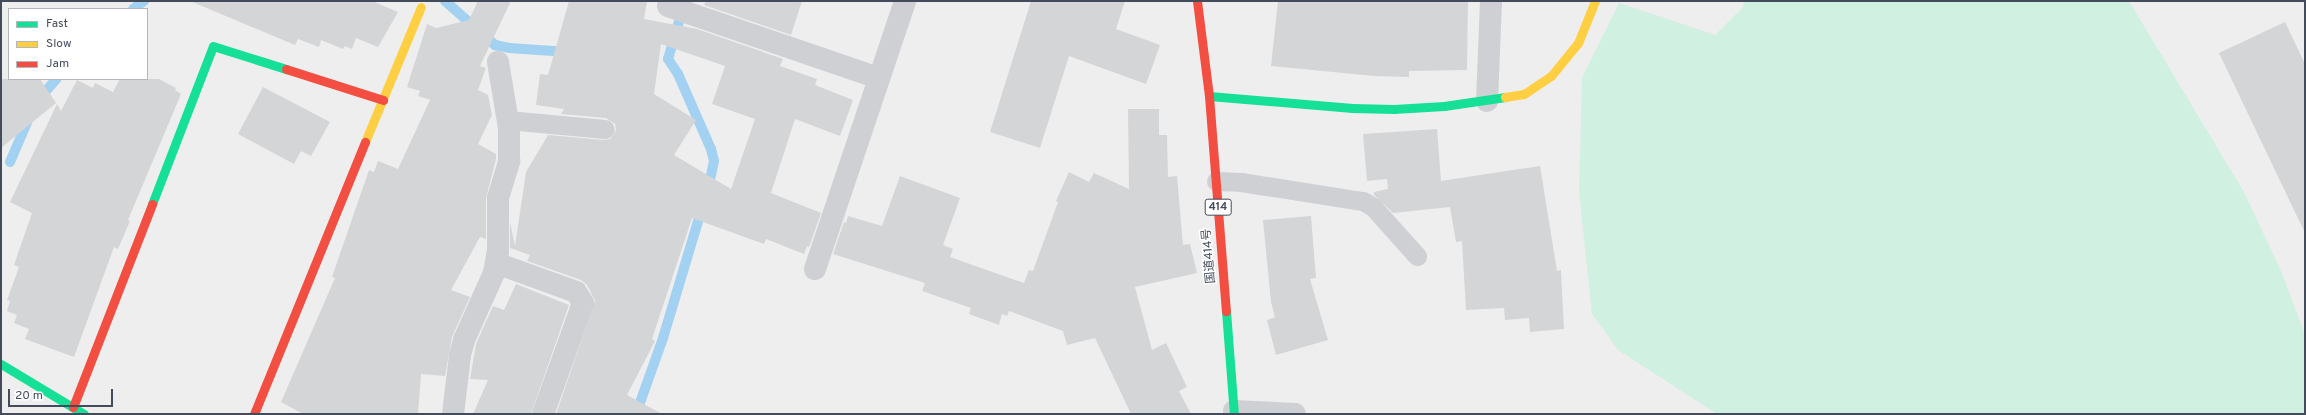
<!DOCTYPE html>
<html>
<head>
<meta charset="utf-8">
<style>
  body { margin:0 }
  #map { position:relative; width:2306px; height:415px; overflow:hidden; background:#efeeee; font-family:Overpass,"Noto Sans JP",sans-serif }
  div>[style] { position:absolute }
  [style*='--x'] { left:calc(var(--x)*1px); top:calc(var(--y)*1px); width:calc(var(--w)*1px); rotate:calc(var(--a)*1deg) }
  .green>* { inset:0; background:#d0f0e2 }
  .stream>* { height:10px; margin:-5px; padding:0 5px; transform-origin:5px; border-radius:5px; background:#a2d1f1 }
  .building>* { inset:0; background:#d4d5d7 }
  .lane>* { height:19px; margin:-9.5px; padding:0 9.5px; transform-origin:9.5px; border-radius:9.5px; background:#ced0d4 }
  .street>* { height:22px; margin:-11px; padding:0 11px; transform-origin:11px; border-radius:11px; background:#ced0d4 }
  .fast>* { height:9px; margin:-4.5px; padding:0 4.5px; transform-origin:4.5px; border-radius:4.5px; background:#16e098 }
  .slow>* { height:9px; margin:-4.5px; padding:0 4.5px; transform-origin:4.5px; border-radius:4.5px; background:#ffcf43 }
  .jam>* { height:9px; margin:-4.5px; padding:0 4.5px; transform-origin:4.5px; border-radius:4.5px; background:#f24e42 }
  span { translate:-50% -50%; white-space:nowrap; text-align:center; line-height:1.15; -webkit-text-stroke:3px #fff; paint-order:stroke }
  .shield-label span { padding:1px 3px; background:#fff; border:1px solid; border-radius:3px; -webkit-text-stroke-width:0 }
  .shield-label { font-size:11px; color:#444c5c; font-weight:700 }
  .street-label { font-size:12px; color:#444c5c }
  .frame { position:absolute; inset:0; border:2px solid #444c5c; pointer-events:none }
  .legend { position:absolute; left:8px; top:8px; width:140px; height:72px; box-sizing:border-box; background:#fff; border:1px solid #b4b7be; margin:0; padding:5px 7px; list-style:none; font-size:12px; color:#444c5c }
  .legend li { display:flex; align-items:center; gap:8px; height:20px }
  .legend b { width:20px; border:1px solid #b4b7be }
  .scale { position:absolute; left:8px; top:389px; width:105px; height:18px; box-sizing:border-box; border:2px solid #444c5c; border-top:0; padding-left:5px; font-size:12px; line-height:14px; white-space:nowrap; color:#444c5c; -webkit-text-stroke:3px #fff; paint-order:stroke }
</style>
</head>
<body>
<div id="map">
  <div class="green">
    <i style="clip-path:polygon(1744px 1px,2129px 1px,2244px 192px,2282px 273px,2305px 335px,2305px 414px,1717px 414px,1618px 350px,1592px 314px,1579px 192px,1582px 78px,1619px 3px,1715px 35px,1743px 7px)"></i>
  </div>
  <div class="stream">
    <i style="--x:445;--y:1;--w:67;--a:41.3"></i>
    <i style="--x:495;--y:45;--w:14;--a:12"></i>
    <i style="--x:509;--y:48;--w:59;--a:3.9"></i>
    <i style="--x:683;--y:8;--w:53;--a:106.4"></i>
    <i style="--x:668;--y:59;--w:18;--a:56"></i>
    <i style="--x:678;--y:74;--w:82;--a:66.3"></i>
    <i style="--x:711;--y:149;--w:12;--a:76"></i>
    <i style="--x:714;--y:161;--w:29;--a:102"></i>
    <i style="--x:133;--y:9;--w:14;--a:-36"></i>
    <i style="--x:38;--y:100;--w:28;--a:-49"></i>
    <i style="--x:10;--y:162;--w:46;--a:-66.8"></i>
    <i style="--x:636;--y:414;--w:81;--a:-70.4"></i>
    <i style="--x:663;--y:338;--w:136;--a:-73.3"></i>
  </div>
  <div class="building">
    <i style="clip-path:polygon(190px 1px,372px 1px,398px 12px,378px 47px,356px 38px,352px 49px,345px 46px,343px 49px,321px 40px,319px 47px,298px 39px,295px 45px)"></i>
    <i style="clip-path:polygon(478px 1px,511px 1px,480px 66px,486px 68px,478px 90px,488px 95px,492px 115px,478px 144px,496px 154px,496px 159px,486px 198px,486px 239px,480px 237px,451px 290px,470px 297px,452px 337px,445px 376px,421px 374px,418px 414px,303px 414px,281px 402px,335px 278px,332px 277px,369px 170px,374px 172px,378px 161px,398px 169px,430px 100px,418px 96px,420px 91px,407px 87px,427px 24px,436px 28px,469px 20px)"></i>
    <i style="clip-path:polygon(evenodd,569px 1px,647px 1px,644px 19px,697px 29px,783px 59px,780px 66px,817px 79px,815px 85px,853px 100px,840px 136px,795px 119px,771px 193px,821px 213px,809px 247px,807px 246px,804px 254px,766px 239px,764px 244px,692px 218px,652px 339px,655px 341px,627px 395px,662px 414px,556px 414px,595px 301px,587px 285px,581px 280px,527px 261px,530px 255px,510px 248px,510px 222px,515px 246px,526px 172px,548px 135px,604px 140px,610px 139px,616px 130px,615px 124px,606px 118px,561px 114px,564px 109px,536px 105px,540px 74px,548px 75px,569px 1px,661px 44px,725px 66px,712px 104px,755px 119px,731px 189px,674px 155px,696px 120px,654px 94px,661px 44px)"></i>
    <i style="clip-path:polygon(706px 1px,802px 1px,791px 35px,704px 5px)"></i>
    <i style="clip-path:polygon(1031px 1px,1125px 1px,1116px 29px,1160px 45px,1146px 84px,1069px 56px,1040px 148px,990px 132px)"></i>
    <i style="clip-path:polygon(1278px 1px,1468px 1px,1467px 70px,1409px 71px,1409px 77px,1374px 76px,1271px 66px)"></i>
    <i style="clip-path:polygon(2285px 22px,2305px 64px,2305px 233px,2219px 53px)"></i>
    <i style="clip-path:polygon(1px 79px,40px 79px,56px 103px,1px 148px)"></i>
    <i style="clip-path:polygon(120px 79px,159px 79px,176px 88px,175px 90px,181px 94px,128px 220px,130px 221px,118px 249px,114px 247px,74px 357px,25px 339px,29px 329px,14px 323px,17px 315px,7px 311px,10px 301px,7px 300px,19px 267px,14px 265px,32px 213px,10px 202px,57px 104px,61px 111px,77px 80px,93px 88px,95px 83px,113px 92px)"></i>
    <i style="clip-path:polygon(263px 87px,330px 122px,311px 156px,301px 151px,294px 164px,238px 134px)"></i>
    <i style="clip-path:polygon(1128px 109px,1159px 109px,1159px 135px,1167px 135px,1168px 177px,1177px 176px,1183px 245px,1190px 244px,1197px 273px,1135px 287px,1152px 350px,1166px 343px,1187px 387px,1179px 391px,1191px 414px,1131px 414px,1095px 338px,1067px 345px,1063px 331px,1009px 311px,1007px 316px,1002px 314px,999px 325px,969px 314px,971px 308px,922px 291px,925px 283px,833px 254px,844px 222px,846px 223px,848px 216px,882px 226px,900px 176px,960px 198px,943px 245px,953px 249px,950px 257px,1024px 283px,1029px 270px,1033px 271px,1058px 202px,1056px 201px,1069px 172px,1089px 182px,1094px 173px,1129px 189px)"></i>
    <i style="clip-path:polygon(1437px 129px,1441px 181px,1540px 166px,1557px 271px,1561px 270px,1564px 329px,1530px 332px,1529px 318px,1505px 320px,1504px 308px,1466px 310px,1462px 241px,1456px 242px,1450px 207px,1393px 213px,1374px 195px,1374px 192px,1388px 189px,1387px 179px,1367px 181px,1363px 134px)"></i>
    <i style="clip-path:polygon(1311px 216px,1316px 278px,1310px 279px,1328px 340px,1276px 355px,1267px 320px,1275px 317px,1271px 302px,1263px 220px)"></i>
    <i style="clip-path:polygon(516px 284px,569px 305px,531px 414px,473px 414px,488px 380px,470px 379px,476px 344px,493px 306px,504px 310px)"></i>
  </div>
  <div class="lane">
    <i style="--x:508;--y:120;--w:97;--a:5.3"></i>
    <i style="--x:1216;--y:181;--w:25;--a:2"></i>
    <i style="--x:1241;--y:182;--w:123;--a:8.9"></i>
    <i style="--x:1363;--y:201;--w:12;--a:31"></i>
    <i style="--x:1373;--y:207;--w:66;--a:48.1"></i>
  </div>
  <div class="street">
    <i style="--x:668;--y:6;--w:222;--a:18.9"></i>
    <i style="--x:1487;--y:101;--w:100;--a:-87.7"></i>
    <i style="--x:496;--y:263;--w:85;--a:19.9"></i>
    <i style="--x:576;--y:292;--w:13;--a:58"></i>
    <i style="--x:583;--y:303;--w:118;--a:109.8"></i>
    <i style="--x:815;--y:269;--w:283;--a:-71.4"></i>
    <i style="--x:1234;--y:411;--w:61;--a:2.8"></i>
    <i style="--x:453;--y:414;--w:59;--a:-83.2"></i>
    <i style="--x:460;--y:355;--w:16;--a:-75"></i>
    <i style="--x:464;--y:340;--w:73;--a:-65.9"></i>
    <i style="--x:494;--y:273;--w:22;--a:-80"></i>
    <i style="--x:498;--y:251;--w:53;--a:-90"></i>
    <i style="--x:498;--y:198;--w:39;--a:-73"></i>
    <i style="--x:509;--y:161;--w:33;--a:-90"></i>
    <i style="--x:509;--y:128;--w:67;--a:-99.5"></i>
  </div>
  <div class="fast">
    <i style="--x:1209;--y:96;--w:144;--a:4.8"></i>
    <i style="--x:1352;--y:108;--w:42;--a:1.4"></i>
    <i style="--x:1394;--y:109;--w:50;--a:-3.4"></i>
    <i style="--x:1444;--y:106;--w:62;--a:-8.4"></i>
    <i style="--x:152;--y:204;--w:169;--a:-68.9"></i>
    <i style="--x:213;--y:46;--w:77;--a:17.5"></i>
    <i style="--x:1226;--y:311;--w:103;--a:85.6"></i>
    <i style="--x:1;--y:364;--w:97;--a:31.1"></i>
  </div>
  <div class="slow">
    <i style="--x:1505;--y:97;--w:19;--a:-9"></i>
    <i style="--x:1524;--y:94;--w:32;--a:-34"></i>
    <i style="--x:1551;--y:76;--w:43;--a:-50.7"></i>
    <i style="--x:1578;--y:43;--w:45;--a:-68"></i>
    <i style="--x:365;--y:142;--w:146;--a:-67.5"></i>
  </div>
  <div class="jam">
    <i style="--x:1197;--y:1;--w:96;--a:82.8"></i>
    <i style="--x:1209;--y:96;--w:216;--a:85.5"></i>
    <i style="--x:286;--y:69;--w:102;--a:17.7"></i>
    <i style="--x:73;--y:407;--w:218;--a:-68.7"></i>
    <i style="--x:254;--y:414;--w:294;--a:-67.8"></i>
  </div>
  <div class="shield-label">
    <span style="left:1218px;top:207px">414</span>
  </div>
  <div class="street-label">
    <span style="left:1210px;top:256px;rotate:-95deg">国道414号</span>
  </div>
  <div class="frame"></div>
  <ul class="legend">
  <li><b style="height:5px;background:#16e098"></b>Fast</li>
  <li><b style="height:5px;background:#ffcf43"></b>Slow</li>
  <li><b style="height:5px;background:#f24e42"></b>Jam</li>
  </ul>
  <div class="scale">20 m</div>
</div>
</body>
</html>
